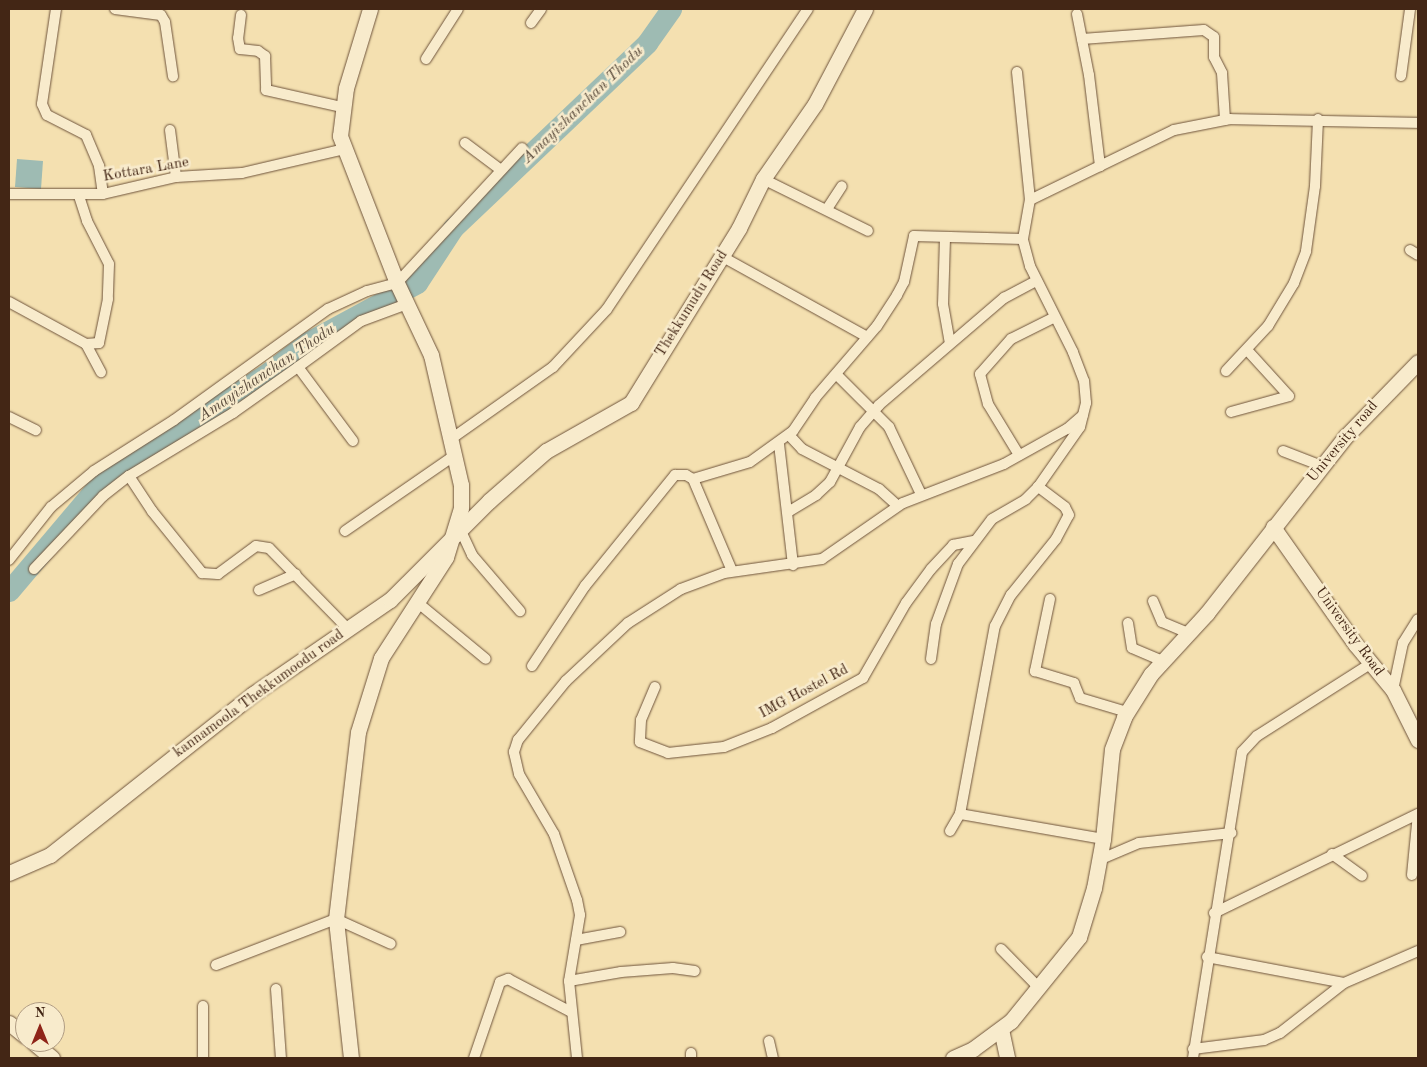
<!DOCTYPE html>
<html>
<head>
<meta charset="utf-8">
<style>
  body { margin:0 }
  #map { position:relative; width:1427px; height:1067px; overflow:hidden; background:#f4e0b0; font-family:"Old Standard TT",serif }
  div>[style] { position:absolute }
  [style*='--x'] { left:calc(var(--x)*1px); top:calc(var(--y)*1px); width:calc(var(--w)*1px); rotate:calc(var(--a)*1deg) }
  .water>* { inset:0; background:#9ebbb3 }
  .river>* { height:21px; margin:-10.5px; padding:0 10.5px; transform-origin:10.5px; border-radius:10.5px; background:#9ebbb3 }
  .roads { filter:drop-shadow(0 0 1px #6f543c) drop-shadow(0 0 1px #6f543c) }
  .street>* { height:10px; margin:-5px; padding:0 5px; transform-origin:5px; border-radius:5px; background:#f8ebcc }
  .secondary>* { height:15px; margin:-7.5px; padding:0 7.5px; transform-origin:7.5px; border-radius:7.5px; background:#f8ebcc }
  span { translate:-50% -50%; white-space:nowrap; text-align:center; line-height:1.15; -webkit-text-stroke:5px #f8ebcc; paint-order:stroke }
  .street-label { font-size:15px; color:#432615 }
  .water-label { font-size:16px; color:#5a4b3c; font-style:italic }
  .frame { position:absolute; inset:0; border:10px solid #432615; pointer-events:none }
  .north { position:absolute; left:15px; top:1002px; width:50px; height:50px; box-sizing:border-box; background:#f8ebcc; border:1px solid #b09c83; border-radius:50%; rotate:0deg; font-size:14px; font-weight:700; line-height:20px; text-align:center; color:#432615 }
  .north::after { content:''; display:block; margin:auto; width:18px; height:22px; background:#8f2418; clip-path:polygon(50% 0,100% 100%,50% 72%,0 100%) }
</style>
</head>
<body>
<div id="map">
  <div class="water">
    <i style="clip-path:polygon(17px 159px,43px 161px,41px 189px,15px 187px)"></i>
  </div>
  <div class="river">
    <i style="--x:9;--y:591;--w:143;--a:-49.8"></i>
    <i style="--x:101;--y:482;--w:201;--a:-33.2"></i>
    <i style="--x:269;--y:372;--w:49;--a:-37.6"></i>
    <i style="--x:308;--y:342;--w:124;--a:-28.4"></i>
    <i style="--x:417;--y:283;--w:66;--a:-56.8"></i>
    <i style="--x:453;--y:228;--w:268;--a:-43.6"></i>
    <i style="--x:647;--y:43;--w:42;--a:-54.8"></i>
  </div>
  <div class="roads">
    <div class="street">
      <i style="--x:56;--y:9;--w:96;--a:98.4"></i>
      <i style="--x:42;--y:104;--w:12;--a:66"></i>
      <i style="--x:47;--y:115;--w:44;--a:27.1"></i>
      <i style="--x:86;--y:135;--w:34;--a:67"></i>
      <i style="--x:99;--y:166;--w:28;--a:82"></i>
      <i style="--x:115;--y:9;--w:46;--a:7.4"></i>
      <i style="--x:161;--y:15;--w:8;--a:60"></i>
      <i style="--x:165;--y:22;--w:55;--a:81.6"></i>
      <i style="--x:1077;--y:14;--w:62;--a:78.9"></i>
      <i style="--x:1089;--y:75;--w:92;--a:83.1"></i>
      <i style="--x:241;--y:15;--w:23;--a:97"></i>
      <i style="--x:238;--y:38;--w:11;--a:80"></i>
      <i style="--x:240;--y:49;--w:18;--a:6"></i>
      <i style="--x:258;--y:51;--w:9;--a:36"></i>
      <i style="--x:265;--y:56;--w:34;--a:88"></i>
      <i style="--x:266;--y:90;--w:78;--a:12.6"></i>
      <i style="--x:531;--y:23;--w:17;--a:-54"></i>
      <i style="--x:1082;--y:39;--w:122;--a:-4.2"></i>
      <i style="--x:1204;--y:30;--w:12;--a:35"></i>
      <i style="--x:1214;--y:37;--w:20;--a:90"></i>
      <i style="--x:1214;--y:57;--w:18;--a:63"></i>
      <i style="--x:1222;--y:73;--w:47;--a:86.3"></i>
      <i style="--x:426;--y:59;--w:59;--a:-57.4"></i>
      <i style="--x:1017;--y:72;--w:129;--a:84.2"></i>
      <i style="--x:1401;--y:76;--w:68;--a:-82.3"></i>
      <i style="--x:170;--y:130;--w:47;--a:82.7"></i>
      <i style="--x:465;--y:143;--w:45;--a:36.9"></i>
      <i style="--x:763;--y:179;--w:117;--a:26.3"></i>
      <i style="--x:9;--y:194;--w:94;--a:0"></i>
      <i style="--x:103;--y:194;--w:75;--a:-13.1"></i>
      <i style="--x:176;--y:177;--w:66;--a:-3.5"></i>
      <i style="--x:242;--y:173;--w:106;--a:-13.1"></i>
      <i style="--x:79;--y:196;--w:26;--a:72"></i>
      <i style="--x:87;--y:221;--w:48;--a:62.9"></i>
      <i style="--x:109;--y:264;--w:35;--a:92"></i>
      <i style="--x:108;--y:299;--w:45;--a:101.6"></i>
      <i style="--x:99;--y:343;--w:13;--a:176"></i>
      <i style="--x:86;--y:344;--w:32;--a:62"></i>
      <i style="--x:827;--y:209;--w:27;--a:-57"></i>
      <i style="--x:945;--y:238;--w:66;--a:91.7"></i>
      <i style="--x:943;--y:304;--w:40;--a:80"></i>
      <i style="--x:1410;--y:250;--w:9;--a:32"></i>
      <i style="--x:721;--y:256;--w:167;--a:29"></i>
      <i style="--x:9;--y:302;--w:88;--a:28.6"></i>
      <i style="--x:1226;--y:371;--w:62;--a:-47"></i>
      <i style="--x:1268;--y:326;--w:50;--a:-58.8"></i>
      <i style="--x:1294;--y:283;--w:34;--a:-69"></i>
      <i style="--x:1306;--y:251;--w:66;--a:-82.1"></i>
      <i style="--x:1315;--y:186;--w:67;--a:-87.4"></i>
      <i style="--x:837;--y:375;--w:74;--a:45"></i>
      <i style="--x:889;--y:427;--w:74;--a:64.5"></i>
      <i style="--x:1231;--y:412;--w:60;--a:-15.4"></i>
      <i style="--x:1289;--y:396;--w:62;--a:-132.4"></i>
      <i style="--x:9;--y:417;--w:30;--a:26"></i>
      <i style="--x:789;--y:435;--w:19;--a:47"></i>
      <i style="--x:802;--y:449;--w:87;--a:27.5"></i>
      <i style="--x:879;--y:489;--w:25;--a:42"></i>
      <i style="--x:451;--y:439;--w:125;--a:-35.2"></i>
      <i style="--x:553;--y:367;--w:79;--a:-47"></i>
      <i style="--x:607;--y:309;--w:361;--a:-56.2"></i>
      <i style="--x:353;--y:441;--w:92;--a:-126.6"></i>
      <i style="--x:298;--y:367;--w:78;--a:-36.1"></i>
      <i style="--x:361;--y:321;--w:49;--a:-20.3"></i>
      <i style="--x:779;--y:444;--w:122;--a:83.4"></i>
      <i style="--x:1283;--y:451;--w:42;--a:21"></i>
      <i style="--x:1019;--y:455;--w:60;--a:-121.3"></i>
      <i style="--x:988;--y:404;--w:31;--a:-105"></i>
      <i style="--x:980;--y:374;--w:47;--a:-48.5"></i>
      <i style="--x:1011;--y:339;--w:47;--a:-26.6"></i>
      <i style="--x:129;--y:476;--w:42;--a:56.7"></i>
      <i style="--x:152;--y:511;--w:80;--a:51.1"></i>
      <i style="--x:202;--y:573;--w:16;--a:4"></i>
      <i style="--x:218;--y:574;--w:47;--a:-36.4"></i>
      <i style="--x:256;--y:546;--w:13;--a:9"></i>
      <i style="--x:269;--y:548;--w:113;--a:45.7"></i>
      <i style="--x:693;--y:479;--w:59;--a:-16.6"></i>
      <i style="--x:750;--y:462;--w:53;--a:-35.8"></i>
      <i style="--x:793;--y:431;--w:40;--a:-56"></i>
      <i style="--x:815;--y:398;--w:95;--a:-49.3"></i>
      <i style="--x:877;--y:326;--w:37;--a:-57"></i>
      <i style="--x:897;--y:295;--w:15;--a:-62"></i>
      <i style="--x:904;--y:282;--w:47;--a:-77.7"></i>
      <i style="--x:914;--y:236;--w:109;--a:1.6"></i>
      <i style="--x:788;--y:512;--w:33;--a:-31"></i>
      <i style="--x:816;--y:495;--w:19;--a:-43"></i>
      <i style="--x:830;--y:482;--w:63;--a:-61.4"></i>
      <i style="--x:860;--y:427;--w:29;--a:-49"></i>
      <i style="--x:879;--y:405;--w:165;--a:-40.6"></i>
      <i style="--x:1004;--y:298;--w:36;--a:-28"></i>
      <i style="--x:345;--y:531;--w:134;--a:-34.6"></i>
      <i style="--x:461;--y:531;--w:26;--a:65"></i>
      <i style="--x:472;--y:555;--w:74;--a:49.4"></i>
      <i style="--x:9;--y:560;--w:68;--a:-51.6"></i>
      <i style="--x:51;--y:507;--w:56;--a:-39.9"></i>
      <i style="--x:94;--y:471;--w:95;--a:-32.5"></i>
      <i style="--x:174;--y:420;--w:190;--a:-35.8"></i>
      <i style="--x:328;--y:309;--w:43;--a:-24.8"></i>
      <i style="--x:367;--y:291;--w:31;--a:-15"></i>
      <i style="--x:397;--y:283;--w:184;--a:-47.2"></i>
      <i style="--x:34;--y:569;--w:100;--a:-46.6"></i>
      <i style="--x:103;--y:496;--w:33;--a:-38"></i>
      <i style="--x:129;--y:476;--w:122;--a:-31.2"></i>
      <i style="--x:233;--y:413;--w:80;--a:-35.3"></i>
      <i style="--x:259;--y:590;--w:40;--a:-23.4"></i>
      <i style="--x:1050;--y:599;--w:74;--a:101.8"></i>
      <i style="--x:1035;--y:671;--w:41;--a:17.1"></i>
      <i style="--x:1074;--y:683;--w:16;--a:68"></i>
      <i style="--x:1080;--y:698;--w:49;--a:16.6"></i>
      <i style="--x:1153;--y:601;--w:23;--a:67"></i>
      <i style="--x:1162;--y:622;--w:28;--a:23"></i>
      <i style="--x:417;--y:602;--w:89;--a:39.6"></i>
      <i style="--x:1128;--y:623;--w:25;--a:81"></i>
      <i style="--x:1132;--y:648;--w:33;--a:23"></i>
      <i style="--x:931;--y:659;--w:35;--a:-82"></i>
      <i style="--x:936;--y:624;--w:64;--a:-69.9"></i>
      <i style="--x:958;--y:564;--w:56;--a:-52.9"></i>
      <i style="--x:992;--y:519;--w:39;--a:-30"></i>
      <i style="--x:1026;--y:499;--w:17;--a:-45"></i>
      <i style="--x:1038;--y:487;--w:73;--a:-55"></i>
      <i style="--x:1080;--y:427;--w:25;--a:-76"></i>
      <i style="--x:1086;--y:403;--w:22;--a:-95"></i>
      <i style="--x:1084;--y:381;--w:31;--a:-111"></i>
      <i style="--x:1073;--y:352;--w:96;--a:-116.6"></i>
      <i style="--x:1030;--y:266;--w:28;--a:-105"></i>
      <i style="--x:1023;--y:239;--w:40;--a:-80"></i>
      <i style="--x:1030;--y:200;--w:160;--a:-25.9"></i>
      <i style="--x:1174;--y:130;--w:57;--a:-11.1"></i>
      <i style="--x:1230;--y:119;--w:188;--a:1.2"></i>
      <i style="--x:532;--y:666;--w:96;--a:-56.5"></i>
      <i style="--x:585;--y:586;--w:143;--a:-51"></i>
      <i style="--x:675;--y:475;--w:11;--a:0"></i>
      <i style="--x:686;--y:475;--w:8;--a:30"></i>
      <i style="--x:693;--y:479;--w:100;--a:67"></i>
      <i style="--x:655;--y:687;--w:36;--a:113"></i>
      <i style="--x:641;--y:720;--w:22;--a:93"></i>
      <i style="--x:640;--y:742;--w:30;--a:21"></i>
      <i style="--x:668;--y:753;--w:56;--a:-6.1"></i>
      <i style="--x:724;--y:747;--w:52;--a:-21.6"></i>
      <i style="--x:772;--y:728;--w:104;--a:-28.8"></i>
      <i style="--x:863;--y:678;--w:86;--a:-60.2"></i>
      <i style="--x:906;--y:603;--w:42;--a:-53.7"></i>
      <i style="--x:931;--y:569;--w:33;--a:-47"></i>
      <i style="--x:953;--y:545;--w:21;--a:-11"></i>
      <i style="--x:1393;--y:690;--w:48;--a:-78"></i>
      <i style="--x:1403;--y:643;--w:28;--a:-58"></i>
      <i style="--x:960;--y:814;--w:191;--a:-79.5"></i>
      <i style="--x:995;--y:626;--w:35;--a:-63"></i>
      <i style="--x:1011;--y:595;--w:72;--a:-51.2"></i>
      <i style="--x:1056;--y:539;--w:27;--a:-62"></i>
      <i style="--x:1069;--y:515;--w:9;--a:-117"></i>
      <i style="--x:1065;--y:507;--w:34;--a:-143"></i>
      <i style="--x:950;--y:831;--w:20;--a:-60"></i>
      <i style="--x:960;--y:814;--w:145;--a:9.9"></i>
      <i style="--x:1332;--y:854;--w:37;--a:36"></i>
      <i style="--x:1099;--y:860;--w:43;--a:-23"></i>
      <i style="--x:1139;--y:843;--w:93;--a:-6.2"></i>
      <i style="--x:1412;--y:875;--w:61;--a:-84.4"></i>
      <i style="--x:1214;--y:913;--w:227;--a:-25.9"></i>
      <i style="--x:576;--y:940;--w:45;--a:-10.3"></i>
      <i style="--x:1001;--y:949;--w:56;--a:45.7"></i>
      <i style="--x:1207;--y:957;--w:139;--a:10.7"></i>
      <i style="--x:216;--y:965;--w:129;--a:-21"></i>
      <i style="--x:336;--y:919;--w:60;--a:24.4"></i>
      <i style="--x:569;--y:981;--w:67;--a:-80.5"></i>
      <i style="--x:580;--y:915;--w:15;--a:-101"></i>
      <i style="--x:577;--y:900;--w:70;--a:-109.2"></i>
      <i style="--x:554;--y:834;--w:69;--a:-120.3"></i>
      <i style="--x:519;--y:774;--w:23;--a:-103"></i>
      <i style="--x:514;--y:752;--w:13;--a:-72"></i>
      <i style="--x:518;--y:740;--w:76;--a:-50.9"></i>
      <i style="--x:566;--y:681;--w:85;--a:-43.1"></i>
      <i style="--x:628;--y:623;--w:63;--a:-32.7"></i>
      <i style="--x:681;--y:589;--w:46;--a:-20.4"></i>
      <i style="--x:724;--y:573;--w:99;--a:-8.1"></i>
      <i style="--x:822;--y:559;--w:98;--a:-34.7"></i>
      <i style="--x:903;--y:503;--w:108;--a:-21.1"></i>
      <i style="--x:1004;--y:464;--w:72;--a:-29.1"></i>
      <i style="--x:1067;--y:429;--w:21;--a:-41"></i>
      <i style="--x:276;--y:989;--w:69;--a:85.9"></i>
      <i style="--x:203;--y:1006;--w:52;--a:90"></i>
      <i style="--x:769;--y:1041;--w:17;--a:77"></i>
      <i style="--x:1193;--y:1049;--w:72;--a:-7.2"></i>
      <i style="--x:1264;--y:1040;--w:17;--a:-24"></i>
      <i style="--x:1280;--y:1033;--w:81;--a:-38"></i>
      <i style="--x:1344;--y:983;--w:81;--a:-23.4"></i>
      <i style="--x:691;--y:1053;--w:5;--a:90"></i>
      <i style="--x:474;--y:1058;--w:80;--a:-71.1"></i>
      <i style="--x:500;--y:982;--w:9;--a:-21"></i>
      <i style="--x:508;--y:979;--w:71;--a:27.6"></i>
      <i style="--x:577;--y:1058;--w:77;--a:-95.9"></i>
      <i style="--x:569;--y:981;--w:53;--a:-9.8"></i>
      <i style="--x:621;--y:972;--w:52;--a:-4.4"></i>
      <i style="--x:673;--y:968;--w:22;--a:8"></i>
      <i style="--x:1193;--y:1058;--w:310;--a:-80.9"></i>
      <i style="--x:1242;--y:752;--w:22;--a:-47"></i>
      <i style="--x:1257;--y:736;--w:134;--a:-32.5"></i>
    </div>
    <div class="secondary">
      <i style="--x:1273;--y:527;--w:144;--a:54.9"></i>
      <i style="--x:1356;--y:645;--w:58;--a:50.6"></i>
      <i style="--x:1393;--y:690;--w:56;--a:63.4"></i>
      <i style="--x:9;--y:873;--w:45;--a:-23.7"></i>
      <i style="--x:50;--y:855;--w:259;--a:-38.4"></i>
      <i style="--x:253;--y:694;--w:166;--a:-34.5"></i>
      <i style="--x:390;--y:600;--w:140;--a:-45"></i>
      <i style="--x:489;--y:501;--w:76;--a:-41.3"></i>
      <i style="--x:546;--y:451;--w:98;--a:-29.5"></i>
      <i style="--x:631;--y:403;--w:206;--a:-58.3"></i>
      <i style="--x:739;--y:228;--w:55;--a:-63.9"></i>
      <i style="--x:763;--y:179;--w:91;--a:-55.3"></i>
      <i style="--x:815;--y:104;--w:107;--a:-62.2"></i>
      <i style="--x:9;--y:1023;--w:21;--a:39"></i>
      <i style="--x:1001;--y:1029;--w:30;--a:78"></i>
      <i style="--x:33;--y:1042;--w:25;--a:40"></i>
      <i style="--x:351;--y:1058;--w:140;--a:-96.2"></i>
      <i style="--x:336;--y:919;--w:188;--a:-83.3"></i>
      <i style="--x:358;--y:732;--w:77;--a:-72.7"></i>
      <i style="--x:381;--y:658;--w:120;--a:-57.2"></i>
      <i style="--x:446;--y:557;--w:51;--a:-73"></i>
      <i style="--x:461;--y:508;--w:23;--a:-90"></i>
      <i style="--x:461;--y:485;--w:133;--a:-103"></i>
      <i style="--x:431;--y:355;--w:80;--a:-115.3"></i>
      <i style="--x:397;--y:283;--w:158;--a:-111.2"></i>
      <i style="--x:340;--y:136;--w:48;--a:-82.9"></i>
      <i style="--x:346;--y:88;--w:83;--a:-73.1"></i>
      <i style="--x:953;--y:1058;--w:22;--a:-24"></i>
      <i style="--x:973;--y:1049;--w:47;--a:-36.4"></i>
      <i style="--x:1011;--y:1021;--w:108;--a:-51"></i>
      <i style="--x:1079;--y:937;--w:51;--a:-73"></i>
      <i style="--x:1094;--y:888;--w:50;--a:-79.6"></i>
      <i style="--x:1103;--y:839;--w:90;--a:-84.3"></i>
      <i style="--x:1112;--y:749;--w:34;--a:-69"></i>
      <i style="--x:1124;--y:717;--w:51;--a:-57.9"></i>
      <i style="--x:1151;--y:674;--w:83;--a:-47.4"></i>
      <i style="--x:1207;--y:613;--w:225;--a:-51.9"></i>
      <i style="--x:1346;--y:436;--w:103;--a:-45.8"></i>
    </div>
  </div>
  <div class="street-label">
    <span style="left:146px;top:170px;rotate:-10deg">Kottara Lane</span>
    <span style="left:692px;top:304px;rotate:-58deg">Thekkumudu Road</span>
    <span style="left:1343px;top:442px;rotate:-50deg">University road</span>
    <span style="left:1349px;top:632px;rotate:54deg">University Road</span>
    <span style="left:804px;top:692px;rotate:-28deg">IMG Hostel Rd</span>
    <span style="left:259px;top:694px;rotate:-36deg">kannamoola Thekkumoodu road</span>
  </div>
  <div class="water-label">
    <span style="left:583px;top:105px;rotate:-44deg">Amayizhanchan Thodu</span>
    <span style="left:267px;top:373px;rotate:-34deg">Amayizhanchan Thodu</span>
  </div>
  <div class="frame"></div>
  <div class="north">N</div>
</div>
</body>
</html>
